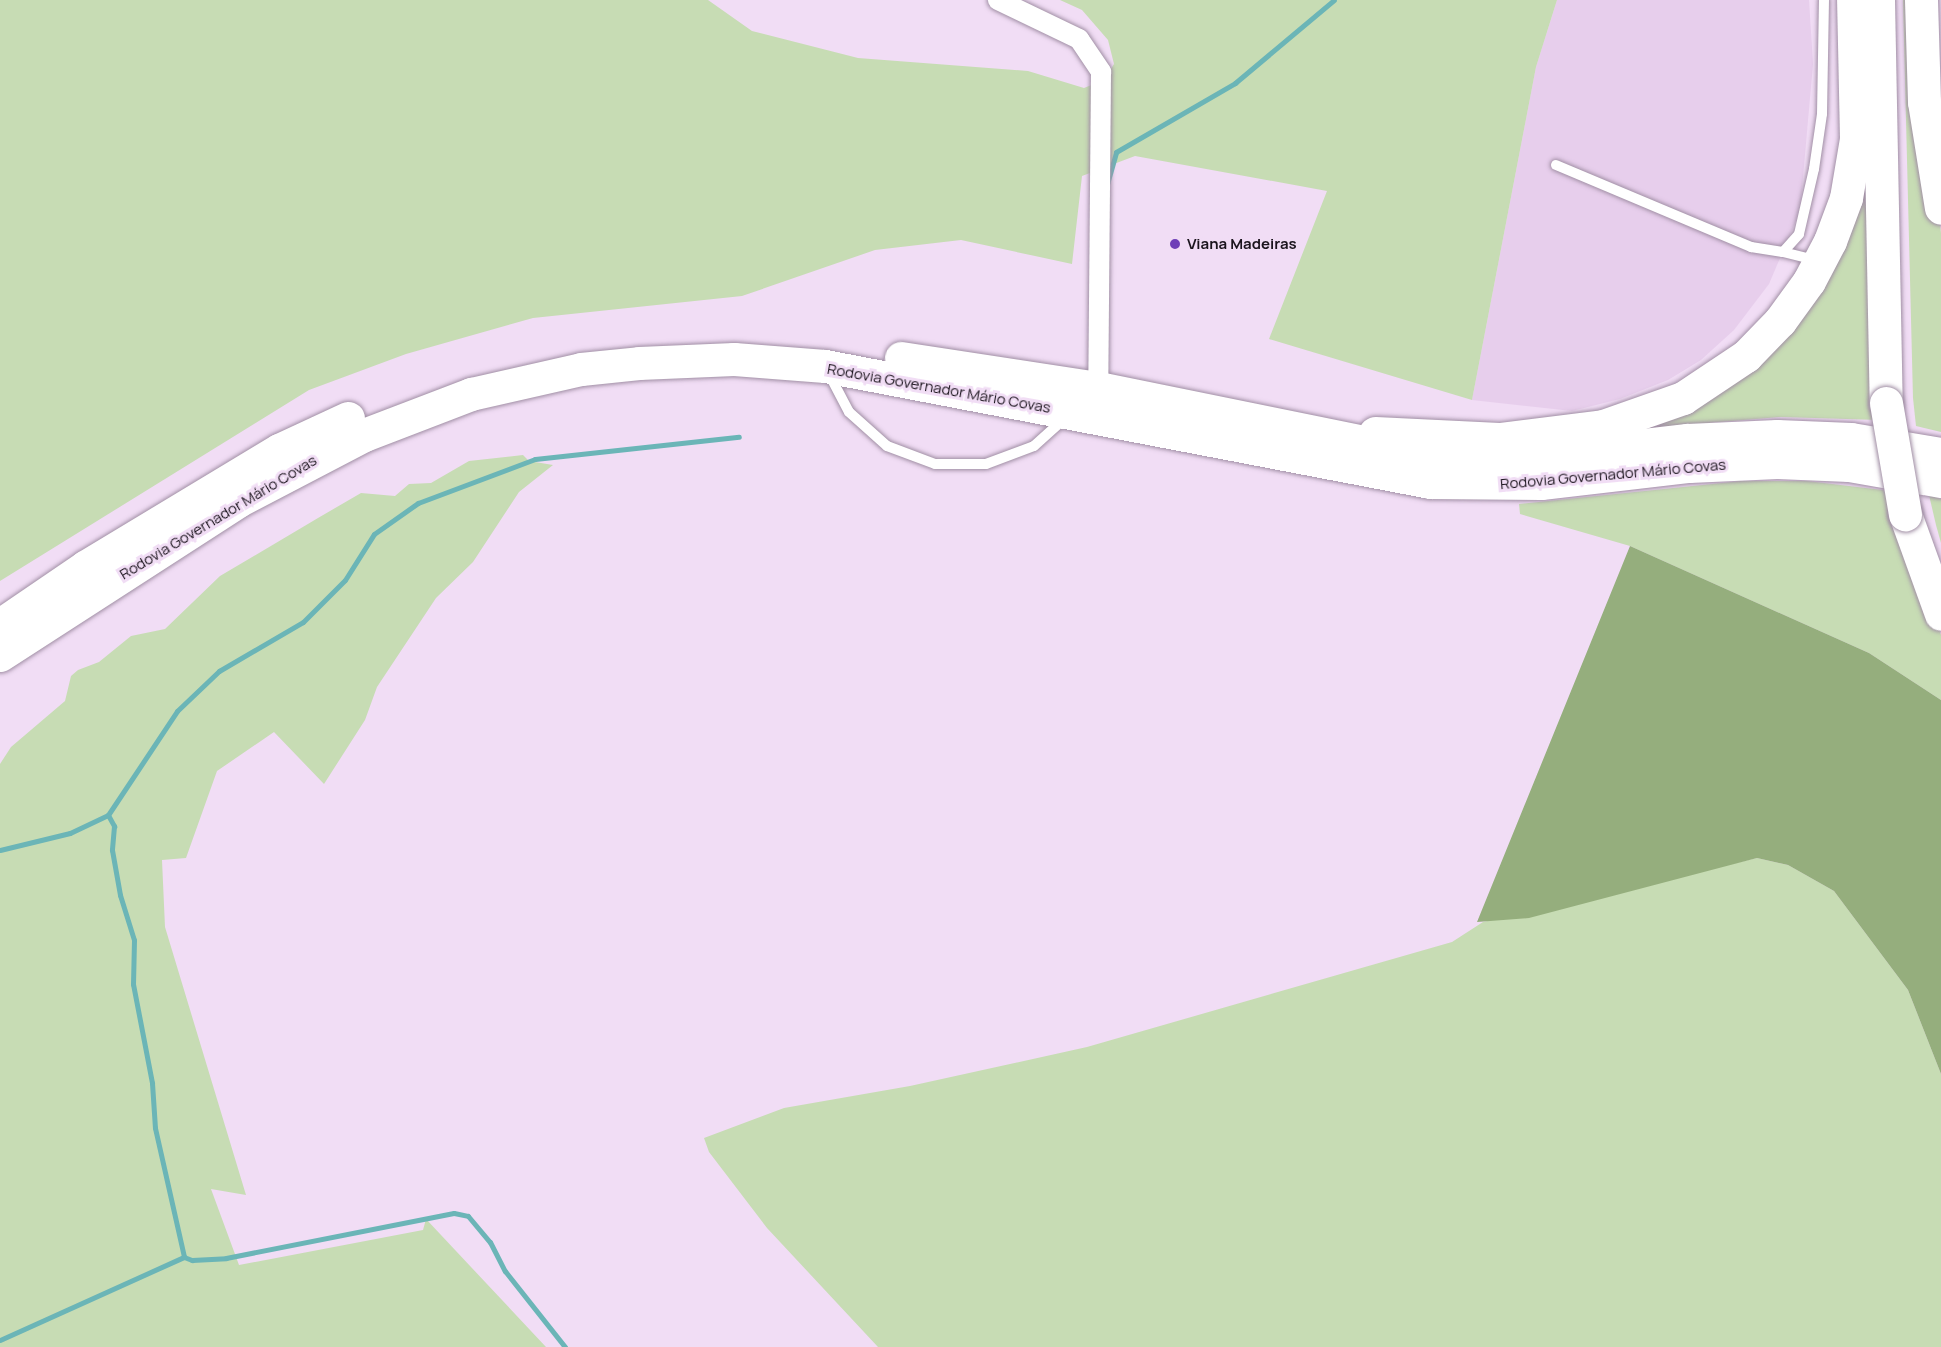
<!DOCTYPE html>
<html>
<head>
<meta charset="utf-8">
<style>
  body { margin:0 }
  #map { position:relative; width:1941px; height:1347px; overflow:hidden; background:#f1ddf5; font-family:Manrope,sans-serif }
  div>[style] { position:absolute }
  [style*='--x'] { left:calc(var(--x)*1px); top:calc(var(--y)*1px); width:calc(var(--w)*1px); rotate:calc(var(--a)*1deg) }
  .built>* { inset:0; background:#e7ceec }
  .green>* { inset:0; background:#c7dcb4 }
  .forest>* { inset:0; background:#95ae7d }
  .stream>* { height:5px; margin:-2.5px; padding:0 2.5px; transform-origin:2.5px; border-radius:2.5px; background:#6bb5b7 }
  .roads { filter:drop-shadow(0 0 2px #a18fa5) drop-shadow(0 0 2px #a18fa5) }
  .service>* { height:10px; margin:-5px; padding:0 5px; transform-origin:5px; border-radius:5px; background:#fff }
  .minor>* { height:20px; margin:-10px; padding:0 10px; transform-origin:10px; border-radius:10px; background:#fff }
  .trunk>* { height:33px; margin:-16.5px; padding:0 16.5px; transform-origin:16.5px; border-radius:16.5px; background:#fff }
  .motorway>* { height:33px; margin:-16.5px; padding:0 16.5px; transform-origin:16.5px; border-radius:16.5px; background:#fff }
  .bridges { filter:drop-shadow(0 0 2px #a18fa5) drop-shadow(0 0 2px #a18fa5) }
  .trunk-bridge>* { height:33px; margin:-16.5px; padding:0 16.5px; transform-origin:16.5px; border-radius:16.5px; background:#fff }
  .dots>* { width:16px; height:16px; translate:-50% -50%; box-sizing:border-box; border:3px solid #f1ddf5; border-radius:50% }
  span { translate:-50% -50%; white-space:nowrap; text-align:center; line-height:1.15; -webkit-text-stroke:6px #f1ddf5; paint-order:stroke }
  .poi-label { font-size:15px; color:#1b141d; font-weight:700 }
  .left { translate:0 -50%; text-align:left }
  .street-label { font-size:15px; color:#1b141d }
</style>
</head>
<body>
<div id="map">
  <div class="built">
    <i style="clip-path:polygon(1557px 0,1809px 0,1813px 64px,1800px 211px,1769px 284px,1734px 330px,1701px 360px,1668px 380px,1620px 399px,1572px 411px,1472px 400px,1536px 67px)"></i>
  </div>
  <div class="green">
    <i style="clip-path:polygon(0 0,708px 0,752px 31px,858px 58px,1028px 71px,1084px 88px,1104px 80px,1114px 64px,1108px 40px,1082px 10px,1060px 0,1557px 0,1536px 67px,1472px 400px,1269px 339px,1327px 191px,1135px 156px,1082px 176px,1072px 264px,961px 240px,875px 250px,742px 296px,533px 318px,406px 354px,309px 390px,0 581px)"></i>
    <i style="clip-path:polygon(1903px 0,1911px 0,1941px 233px,1941px 432px,1916px 426px,1913px 398px)"></i>
    <i style="clip-path:polygon(1865px 154px,1879px 420px,1781px 417px,1659px 427px,1657px 418px,1751px 362px)"></i>
    <i style="clip-path:polygon(523px 455px,529px 461px,553px 465px,519px 492px,473px 562px,436px 598px,377px 687px,365px 720px,324px 784px,274px 732px,217px 771px,186px 858px,162px 860px,165px 927px,246px 1195px,211px 1189px,239px 1265px,423px 1230px,426px 1219px,546px 1347px,0 1347px,0 764px,11px 747px,65px 701px,71px 676px,78px 670px,99px 662px,131px 636px,165px 629px,220px 576px,318px 518px,361px 493px,395px 496px,409px 484px,431px 483px,469px 461px)"></i>
    <i style="clip-path:polygon(1741px 481px,1807px 481px,1891px 491px,1941px 635px,1941px 700px,1869px 653px,1630px 546px,1520px 514px,1519px 504px)"></i>
    <i style="clip-path:polygon(1929px 495px,1941px 499px,1941px 543px,1936px 525px)"></i>
    <i style="clip-path:polygon(1757px 858px,1788px 865px,1834px 891px,1908px 990px,1941px 1074px,1941px 1347px,878px 1347px,767px 1228px,709px 1152px,704px 1138px,784px 1108px,910px 1086px,1087px 1047px,1452px 942px,1483px 922px)"></i>
  </div>
  <div class="forest">
    <i style="clip-path:polygon(1630px 546px,1869px 653px,1941px 700px,1941px 1074px,1908px 990px,1834px 891px,1788px 865px,1757px 858px,1529px 918px,1477px 922px)"></i>
  </div>
  <div class="stream">
    <i style="--x:1107;--y:184;--w:33;--a:-74"></i>
    <i style="--x:1116;--y:152;--w:138;--a:-30.1"></i>
    <i style="--x:1235;--y:83;--w:129;--a:-40"></i>
    <i style="--x:108;--y:815;--w:13;--a:61"></i>
    <i style="--x:114;--y:826;--w:24;--a:95"></i>
    <i style="--x:112;--y:850;--w:46;--a:79.9"></i>
    <i style="--x:120;--y:895;--w:47;--a:72.7"></i>
    <i style="--x:134;--y:940;--w:44;--a:91.3"></i>
    <i style="--x:133;--y:984;--w:101;--a:79.1"></i>
    <i style="--x:152;--y:1083;--w:45;--a:86.2"></i>
    <i style="--x:155;--y:1128;--w:132;--a:77.3"></i>
    <i style="--x:184;--y:1257;--w:9;--a:21"></i>
    <i style="--x:192;--y:1260;--w:34;--a:-3"></i>
    <i style="--x:226;--y:1258;--w:232;--a:-11.2"></i>
    <i style="--x:454;--y:1213;--w:14;--a:12"></i>
    <i style="--x:468;--y:1216;--w:34;--a:50"></i>
    <i style="--x:490;--y:1242;--w:33;--a:63"></i>
    <i style="--x:505;--y:1271;--w:97;--a:51.7"></i>
    <i style="--x:0;--y:850;--w:72;--a:-13.7"></i>
    <i style="--x:70;--y:833;--w:42;--a:-25.3"></i>
    <i style="--x:108;--y:815;--w:125;--a:-56.4"></i>
    <i style="--x:177;--y:711;--w:58;--a:-43.6"></i>
    <i style="--x:219;--y:671;--w:97;--a:-30.3"></i>
    <i style="--x:303;--y:622;--w:59;--a:-45"></i>
    <i style="--x:345;--y:580;--w:54;--a:-57.8"></i>
    <i style="--x:374;--y:534;--w:54;--a:-35.2"></i>
    <i style="--x:418;--y:503;--w:125;--a:-20.6"></i>
    <i style="--x:535;--y:459;--w:205;--a:-6.2"></i>
    <i style="--x:0;--y:1340;--w:202;--a:-24.3"></i>
  </div>
  <div class="roads">
    <div class="service">
      <i style="--x:1556;--y:165;--w:212;--a:22.8"></i>
      <i style="--x:1751;--y:247;--w:32;--a:9"></i>
      <i style="--x:1783;--y:252;--w:24;--a:-48"></i>
      <i style="--x:1799;--y:234;--w:67;--a:-77"></i>
      <i style="--x:1814;--y:169;--w:56;--a:-81.7"></i>
      <i style="--x:1822;--y:114;--w:114;--a:-89"></i>
      <i style="--x:1783;--y:252;--w:32;--a:14"></i>
      <i style="--x:828;--y:372;--w:45;--a:62.3"></i>
      <i style="--x:849;--y:412;--w:51;--a:41.8"></i>
      <i style="--x:887;--y:446;--w:51;--a:20.6"></i>
      <i style="--x:935;--y:464;--w:51;--a:0"></i>
      <i style="--x:986;--y:464;--w:51;--a:-20.6"></i>
      <i style="--x:1034;--y:446;--w:40;--a:-42"></i>
    </div>
    <div class="minor">
      <i style="--x:998;--y:0;--w:90;--a:25.7"></i>
      <i style="--x:1079;--y:39;--w:40;--a:56"></i>
      <i style="--x:1101;--y:72;--w:316;--a:90.5"></i>
    </div>
    <div class="trunk">
      <i style="--x:1878;--y:0;--w:403;--a:88.9"></i>
      <i style="--x:1921;--y:0;--w:102;--a:88.3"></i>
      <i style="--x:1924;--y:102;--w:107;--a:80.9"></i>
      <i style="--x:1375;--y:433;--w:124;--a:2.8"></i>
      <i style="--x:1499;--y:439;--w:105;--a:-7.1"></i>
      <i style="--x:1603;--y:426;--w:85;--a:-19.3"></i>
      <i style="--x:1683;--y:398;--w:76;--a:-33.7"></i>
      <i style="--x:1746;--y:356;--w:49;--a:-45.8"></i>
      <i style="--x:1780;--y:321;--w:49;--a:-54.1"></i>
      <i style="--x:1809;--y:281;--w:45;--a:-62.3"></i>
      <i style="--x:1830;--y:241;--w:46;--a:-69.6"></i>
      <i style="--x:1846;--y:198;--w:60;--a:-80.4"></i>
      <i style="--x:1856;--y:139;--w:139;--a:-91.2"></i>
      <i style="--x:1905;--y:514;--w:106;--a:70.2"></i>
    </div>
    <div class="motorway">
      <i style="--x:901;--y:358;--w:199;--a:8.7"></i>
      <i style="--x:1098;--y:388;--w:341;--a:11.5"></i>
      <i style="--x:1432;--y:456;--w:107;--a:0.5"></i>
      <i style="--x:1539;--y:457;--w:149;--a:-6.6"></i>
      <i style="--x:1687;--y:440;--w:90;--a:-2.5"></i>
      <i style="--x:1777;--y:436;--w:74;--a:2.3"></i>
      <i style="--x:1851;--y:439;--w:91;--a:9.5"></i>
      <i style="--x:0;--y:625;--w:103;--a:-34.3"></i>
      <i style="--x:85;--y:567;--w:227;--a:-31.1"></i>
      <i style="--x:279;--y:450;--w:76;--a:-24.9"></i>
      <i style="--x:0;--y:655;--w:283;--a:-32.9"></i>
      <i style="--x:238;--y:501;--w:142;--a:-27.6"></i>
      <i style="--x:364;--y:435;--w:115;--a:-21"></i>
      <i style="--x:471;--y:394;--w:113;--a:-12.8"></i>
      <i style="--x:581;--y:369;--w:58;--a:-5.9"></i>
      <i style="--x:639;--y:363;--w:95;--a:-2.4"></i>
      <i style="--x:734;--y:359;--w:91;--a:4.4"></i>
      <i style="--x:825;--y:366;--w:616;--a:10.85"></i>
      <i style="--x:1430;--y:482;--w:111;--a:0.5"></i>
      <i style="--x:1541;--y:483;--w:149;--a:-6.6"></i>
      <i style="--x:1689;--y:466;--w:88;--a:-2.6"></i>
      <i style="--x:1777;--y:462;--w:72;--a:2.4"></i>
      <i style="--x:1849;--y:465;--w:93;--a:9.9"></i>
    </div>
  </div>
  <div class="bridges">
    <div class="trunk-bridge">
      <i style="--x:1886;--y:403;--w:113;--a:80.3"></i>
    </div>
  </div>
  <div class="dots">
    <i style="left:1175px;top:244px;background:#6e3fb7"></i>
  </div>
  <div class="poi-label">
    <span class="left" style="left:1187px;top:244px">Viana Madeiras</span>
  </div>
  <div class="street-label">
    <span style="left:939px;top:388px;rotate:10deg">Rodovia Governador Mário Covas</span>
    <span style="left:1613px;top:474px;rotate:-5deg">Rodovia Governador Mário Covas</span>
    <span style="left:218px;top:517px;rotate:-31deg">Rodovia Governador Mário Covas</span>
  </div>
</div>
</body>
</html>
